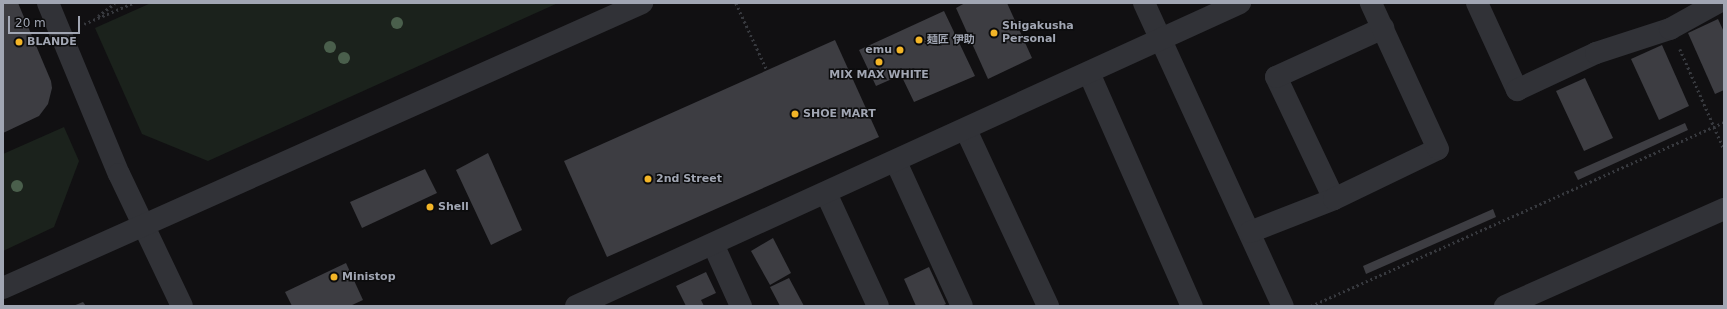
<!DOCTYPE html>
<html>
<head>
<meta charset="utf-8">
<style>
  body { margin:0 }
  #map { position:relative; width:1727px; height:309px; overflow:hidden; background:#111012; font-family:"DejaVu Sans","Noto Sans JP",sans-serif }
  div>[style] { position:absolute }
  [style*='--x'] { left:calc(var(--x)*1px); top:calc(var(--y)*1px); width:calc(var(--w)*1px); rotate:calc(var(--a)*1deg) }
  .green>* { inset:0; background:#1b221c }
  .building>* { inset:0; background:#3d3d42 }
  .path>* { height:2.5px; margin-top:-1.25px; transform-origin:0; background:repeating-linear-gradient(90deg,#37393e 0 2px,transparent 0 5px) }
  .minor>* { height:22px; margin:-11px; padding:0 11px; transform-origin:11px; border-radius:11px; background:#313237 }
  .trees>* { width:12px; height:12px; margin:-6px; border-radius:50%; background:#4a5f4c }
  .dots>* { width:11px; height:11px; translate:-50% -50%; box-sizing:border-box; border:2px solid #0c0c0d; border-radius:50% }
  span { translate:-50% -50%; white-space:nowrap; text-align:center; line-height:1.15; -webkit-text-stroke:3px #0c0c0d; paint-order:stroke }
  .poi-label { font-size:11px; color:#a1a6b3; font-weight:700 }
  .left { translate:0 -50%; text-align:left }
  .right { translate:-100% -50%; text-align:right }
  .frame { position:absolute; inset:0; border:4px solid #a1a6b3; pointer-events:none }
  .scale { position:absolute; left:8px; top:16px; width:72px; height:18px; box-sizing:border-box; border:2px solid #a1a6b3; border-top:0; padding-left:5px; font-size:12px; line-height:14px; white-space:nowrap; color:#a1a6b3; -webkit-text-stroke:3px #0c0c0d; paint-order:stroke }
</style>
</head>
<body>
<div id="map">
  <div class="green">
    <i style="clip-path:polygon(151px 3px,558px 3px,208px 161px,142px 134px,95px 28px)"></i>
    <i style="clip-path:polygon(64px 127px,79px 161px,54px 227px,3px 251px,3px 154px)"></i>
  </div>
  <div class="building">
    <i style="clip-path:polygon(3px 3px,18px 3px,51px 81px,52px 88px,48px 104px,39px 116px,3px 133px)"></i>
    <i style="clip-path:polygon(965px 3px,1007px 3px,1032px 58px,988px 79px,956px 8px)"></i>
    <i style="clip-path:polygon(944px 11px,975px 76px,914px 102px,901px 75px,876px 86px,859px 50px)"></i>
    <i style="clip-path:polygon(1718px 19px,1724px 32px,1724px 90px,1715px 94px,1688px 33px)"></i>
    <i style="clip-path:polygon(835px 40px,879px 137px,607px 257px,564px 161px)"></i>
    <i style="clip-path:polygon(1662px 45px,1689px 106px,1659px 120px,1631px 59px)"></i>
    <i style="clip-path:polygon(1585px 78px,1613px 138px,1584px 151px,1556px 91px)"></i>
    <i style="clip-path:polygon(1685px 123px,1688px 130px,1578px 180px,1574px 172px)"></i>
    <i style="clip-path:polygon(488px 153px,522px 230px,491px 245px,456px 170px)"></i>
    <i style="clip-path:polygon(425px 169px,437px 193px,362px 228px,350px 202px)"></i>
    <i style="clip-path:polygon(1493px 209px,1496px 217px,1366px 274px,1363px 266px)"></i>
    <i style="clip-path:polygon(773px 238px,791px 273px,770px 285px,751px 251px)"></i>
    <i style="clip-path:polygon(346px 263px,363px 300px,350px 306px,292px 306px,285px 292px)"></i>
    <i style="clip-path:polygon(929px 267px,946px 304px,942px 306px,916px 306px,904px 279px)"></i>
    <i style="clip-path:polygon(706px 272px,716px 293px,701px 300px,704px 306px,686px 306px,676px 286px)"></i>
    <i style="clip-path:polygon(789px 278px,804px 306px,780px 306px,770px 287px)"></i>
    <i style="clip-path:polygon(83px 302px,86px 306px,73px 306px)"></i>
  </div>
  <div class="path">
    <i style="--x:736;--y:3;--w:74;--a:65.2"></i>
    <i style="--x:98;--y:16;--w:21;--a:-37"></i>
    <i style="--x:84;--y:24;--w:53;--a:-23.2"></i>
    <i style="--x:1680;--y:49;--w:109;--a:66.3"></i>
    <i style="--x:1311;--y:306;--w:452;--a:-24"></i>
  </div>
  <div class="minor">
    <i style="--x:48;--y:3;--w:185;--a:67.5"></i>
    <i style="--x:119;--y:174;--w:146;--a:64.5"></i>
    <i style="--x:1144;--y:3;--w:333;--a:65.4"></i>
    <i style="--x:1477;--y:3;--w:96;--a:65.3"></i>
    <i style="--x:1517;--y:90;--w:87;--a:-25.1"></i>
    <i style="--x:1596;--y:53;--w:78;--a:-18"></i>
    <i style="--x:1670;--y:29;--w:54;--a:-29"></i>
    <i style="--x:1089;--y:73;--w:255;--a:66.2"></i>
    <i style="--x:966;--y:130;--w:194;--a:65"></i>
    <i style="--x:896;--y:162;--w:158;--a:65.4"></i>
    <i style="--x:826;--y:193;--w:124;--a:65.3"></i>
    <i style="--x:1334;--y:199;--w:135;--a:-115.4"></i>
    <i style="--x:1276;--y:77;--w:118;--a:-24.6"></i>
    <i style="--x:1250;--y:232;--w:90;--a:-21.4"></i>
    <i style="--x:1334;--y:199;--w:115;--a:-25.7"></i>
    <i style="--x:1438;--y:149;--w:161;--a:-114.7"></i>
    <i style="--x:713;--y:244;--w:68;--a:65.7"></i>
    <i style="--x:3;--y:288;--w:700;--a:-24.04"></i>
    <i style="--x:576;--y:306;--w:730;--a:-24.53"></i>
    <i style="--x:1505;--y:306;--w:240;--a:-23.9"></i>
  </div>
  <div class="trees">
    <i style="left:397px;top:23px"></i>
    <i style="left:330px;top:47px"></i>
    <i style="left:344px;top:58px"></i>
    <i style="left:17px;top:186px"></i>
  </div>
  <div class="dots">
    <i style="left:994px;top:33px;background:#f3b527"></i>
    <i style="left:919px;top:40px;background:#f3b527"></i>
    <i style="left:19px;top:42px;background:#f3b527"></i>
    <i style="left:900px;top:50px;background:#f3b527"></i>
    <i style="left:879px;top:62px;background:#f3b527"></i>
    <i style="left:795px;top:114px;background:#f3b527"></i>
    <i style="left:648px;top:179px;background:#f3b527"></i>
    <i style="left:430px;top:207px;background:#f3b527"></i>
    <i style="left:334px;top:277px;background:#f3b527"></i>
  </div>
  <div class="poi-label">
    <span class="left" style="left:1002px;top:33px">Shigakusha<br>Personal</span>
    <span class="left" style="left:927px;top:40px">麺匠 伊助</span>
    <span class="left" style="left:27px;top:42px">BLANDE</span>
    <span class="right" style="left:892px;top:50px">emu</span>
    <span style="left:879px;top:75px">MIX MAX WHITE</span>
    <span class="left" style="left:803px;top:114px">SHOE MART</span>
    <span class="left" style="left:656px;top:179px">2nd Street</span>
    <span class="left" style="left:438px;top:207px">Shell</span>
    <span class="left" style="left:342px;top:277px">Ministop</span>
  </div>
  <div class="frame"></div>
  <div class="scale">20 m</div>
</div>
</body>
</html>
